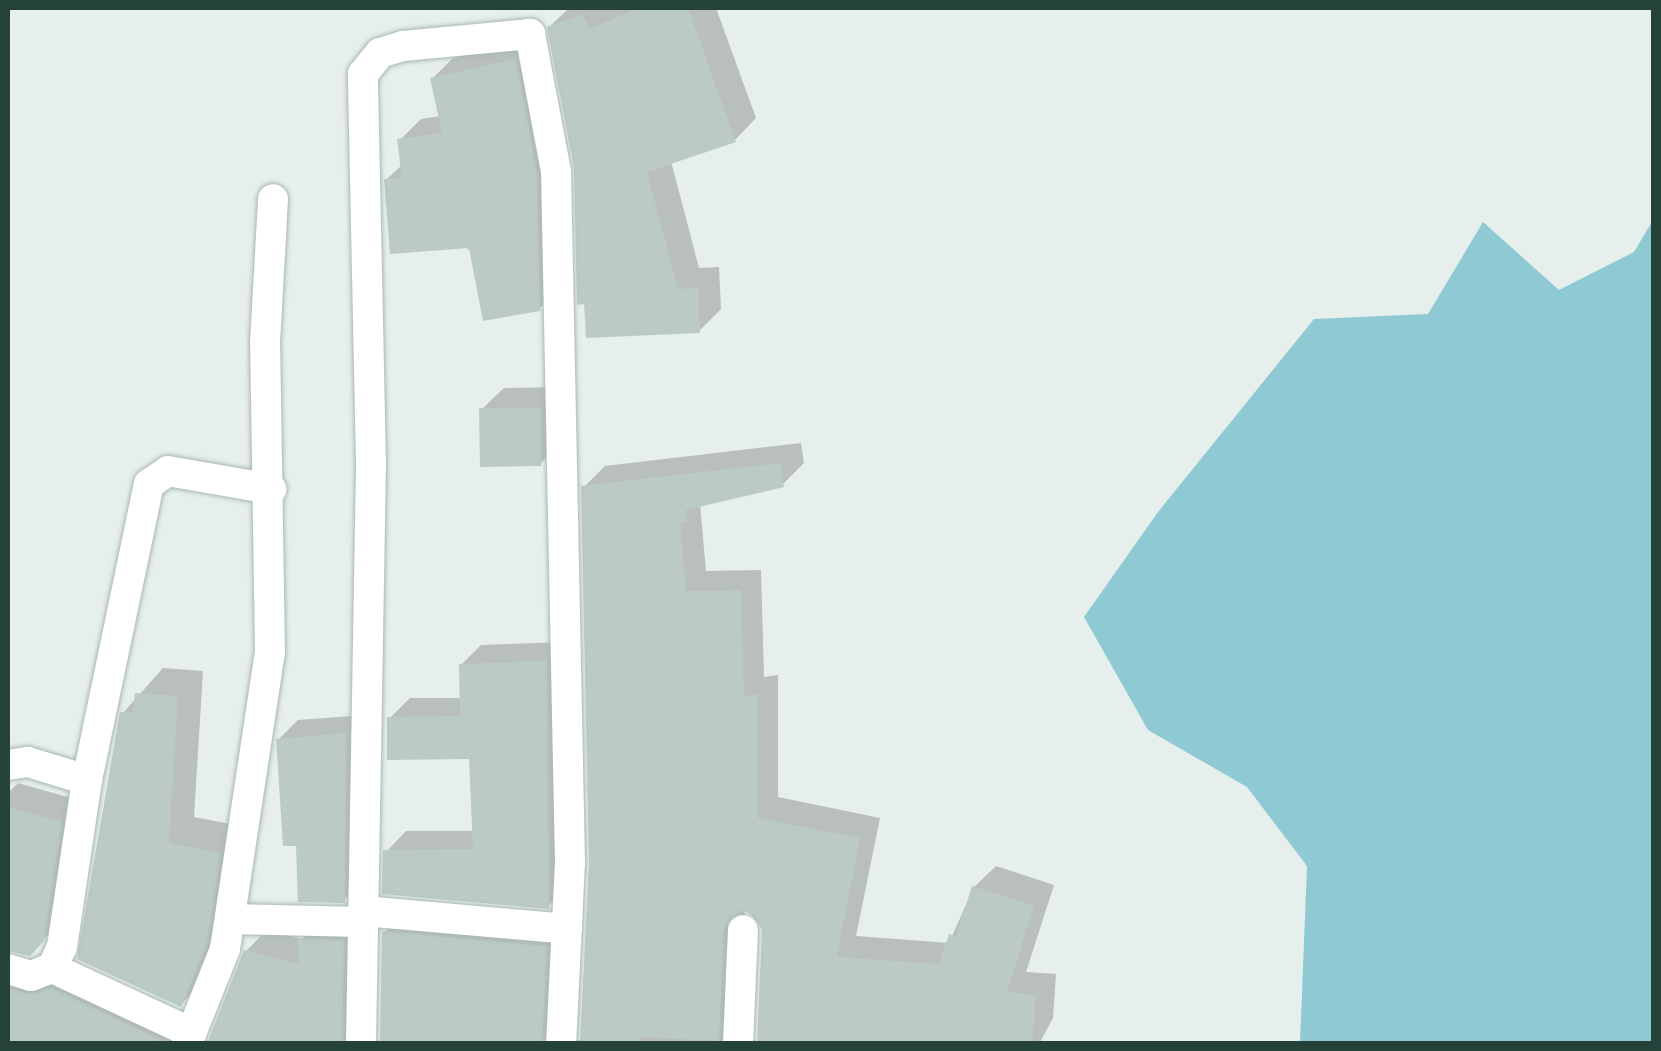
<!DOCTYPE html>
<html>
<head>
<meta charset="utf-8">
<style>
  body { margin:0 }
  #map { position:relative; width:1661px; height:1051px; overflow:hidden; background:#e6efeb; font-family:Poppins,sans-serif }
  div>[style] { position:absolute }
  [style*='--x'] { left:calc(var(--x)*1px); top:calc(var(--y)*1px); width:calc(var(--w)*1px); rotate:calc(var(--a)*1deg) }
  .water>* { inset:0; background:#8ec9d4 }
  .shadow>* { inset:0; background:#0003 }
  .building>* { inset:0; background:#bbcac4 }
  .roads { filter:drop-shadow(0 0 2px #a8b8b2) drop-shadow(0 0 2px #a8b8b2) }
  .minor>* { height:30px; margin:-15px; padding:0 15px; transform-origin:15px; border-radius:15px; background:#fff }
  span { translate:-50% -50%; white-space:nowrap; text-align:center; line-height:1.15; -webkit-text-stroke:9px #f7fbf9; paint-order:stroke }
  .frame { position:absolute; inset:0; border:10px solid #24423a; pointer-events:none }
</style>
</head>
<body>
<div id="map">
  <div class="water">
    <i style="clip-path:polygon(1653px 220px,1653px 1043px,1300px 1043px,1307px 866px,1247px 787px,1148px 730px,1084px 617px,1158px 512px,1314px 319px,1428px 314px,1483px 222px,1559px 290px,1634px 252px)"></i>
  </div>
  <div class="shadow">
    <i style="clip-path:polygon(569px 8px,716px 8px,756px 118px,735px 140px,671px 161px,699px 268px,719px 267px,721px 309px,699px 331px,577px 168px,549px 27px)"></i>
    <i style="clip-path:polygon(536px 39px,560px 288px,539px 309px,386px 180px,403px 164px,400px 140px,421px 119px,441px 116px,432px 79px,453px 58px)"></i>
    <i style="clip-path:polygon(562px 387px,562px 442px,540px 464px,482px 409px,504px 388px)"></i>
    <i style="clip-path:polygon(evenodd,801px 443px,804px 463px,783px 484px,700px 504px,706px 571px,761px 570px,764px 677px,778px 675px,778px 797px,880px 818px,856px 936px,949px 943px,974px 887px,996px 866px,1054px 885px,1026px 972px,1056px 974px,1053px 1018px,1039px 1044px,8px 1044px,8px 950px,24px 966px,211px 1042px,246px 951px,267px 930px,302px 939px,322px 919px,364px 920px,372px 1039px,382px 1042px,384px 933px,405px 911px,567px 926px,573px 1040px,582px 1040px,591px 862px,584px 487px,605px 466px,801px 443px,745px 907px,764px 930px,759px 1042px,748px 1038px,740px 1021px,745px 907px)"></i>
    <i style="clip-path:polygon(566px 642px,568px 886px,548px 906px,386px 852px,406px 831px,475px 831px,471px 757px,390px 718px,410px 698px,462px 698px,461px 665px,481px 645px)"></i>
    <i style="clip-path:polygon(163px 668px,203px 671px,194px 817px,246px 827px,207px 978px,181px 1004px,123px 713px)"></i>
    <i style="clip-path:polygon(365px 715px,363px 881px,344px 900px,299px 843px,278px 740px,298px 720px)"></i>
    <i style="clip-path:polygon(18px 783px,82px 801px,51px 932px,30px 953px,8px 949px,8px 793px)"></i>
  </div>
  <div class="building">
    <i style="clip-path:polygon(639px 8px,688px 8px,736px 142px,647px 172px,678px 289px,698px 288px,700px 333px,586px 338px,584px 304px,577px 305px,574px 168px,547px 27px,583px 14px,589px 29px)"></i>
    <i style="clip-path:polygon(516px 59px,537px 173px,540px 311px,483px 321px,469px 248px,390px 254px,384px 179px,402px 178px,397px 139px,442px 133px,430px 78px)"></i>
    <i style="clip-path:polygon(479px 408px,541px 408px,541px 466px,480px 467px)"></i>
    <i style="clip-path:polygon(780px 463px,784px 487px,686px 510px,687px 522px,680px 523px,686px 591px,741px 590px,744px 697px,758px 694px,758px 818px,860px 838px,837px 957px,939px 964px,949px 934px,956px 937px,972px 886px,1034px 906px,1007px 992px,1036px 995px,1032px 1044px,757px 1044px,762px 930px,754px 915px,743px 911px,724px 929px,719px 1041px,640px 1037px,641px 1044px,580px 1044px,589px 862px,581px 486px)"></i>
    <i style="clip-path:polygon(547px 661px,549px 909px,382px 894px,383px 850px,473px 849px,469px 759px,387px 760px,387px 717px,460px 716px,459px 664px)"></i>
    <i style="clip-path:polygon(135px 693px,178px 696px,169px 843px,221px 853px,207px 944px,181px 1007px,77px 959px,120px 712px,133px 712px)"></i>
    <i style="clip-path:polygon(346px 733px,345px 903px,298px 902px,296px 846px,283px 846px,276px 739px)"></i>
    <i style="clip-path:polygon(8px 807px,62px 822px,44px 941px,30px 956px,8px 951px)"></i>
    <i style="clip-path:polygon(382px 931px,547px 946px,542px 1044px,380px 1044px)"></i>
    <i style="clip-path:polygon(298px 939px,344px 940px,342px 1044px,207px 1044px,244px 950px,299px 964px)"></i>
    <i style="clip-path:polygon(8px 988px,27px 994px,51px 988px,169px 1044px,8px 1044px)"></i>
  </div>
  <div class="roads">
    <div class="minor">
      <i style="--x:8;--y:765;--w:20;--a:-9"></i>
      <i style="--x:28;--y:762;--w:62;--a:17"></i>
      <i style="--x:363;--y:911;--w:205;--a:5"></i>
      <i style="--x:230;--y:919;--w:132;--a:1.3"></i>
      <i style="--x:52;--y:968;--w:154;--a:24.9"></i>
      <i style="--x:8;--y:969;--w:24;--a:17"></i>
      <i style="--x:31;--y:976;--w:22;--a:-21"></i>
      <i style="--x:52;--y:968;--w:23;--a:-65"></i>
      <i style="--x:62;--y:947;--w:169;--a:-81.5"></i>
      <i style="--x:87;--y:780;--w:302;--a:-78.2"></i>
      <i style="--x:149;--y:484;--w:23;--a:-34"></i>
      <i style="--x:168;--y:471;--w:105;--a:9.9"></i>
      <i style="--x:187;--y:1044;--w:102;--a:-68.2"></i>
      <i style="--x:225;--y:949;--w:299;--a:-81.4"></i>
      <i style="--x:270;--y:653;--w:310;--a:-90.9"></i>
      <i style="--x:265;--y:343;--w:144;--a:-86.8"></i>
      <i style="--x:361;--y:1044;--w:580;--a:-89.01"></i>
      <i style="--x:371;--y:464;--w:390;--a:-91.2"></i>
      <i style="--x:363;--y:74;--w:27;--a:-51"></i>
      <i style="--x:380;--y:53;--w:24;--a:-17"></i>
      <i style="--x:403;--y:46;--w:128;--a:-5.4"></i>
      <i style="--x:530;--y:34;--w:139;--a:79.3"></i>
      <i style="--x:556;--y:171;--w:691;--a:88.84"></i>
      <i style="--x:570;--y:862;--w:182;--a:92.8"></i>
      <i style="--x:738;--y:1044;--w:114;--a:-87.5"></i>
    </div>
  </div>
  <div class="frame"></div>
</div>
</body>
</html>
